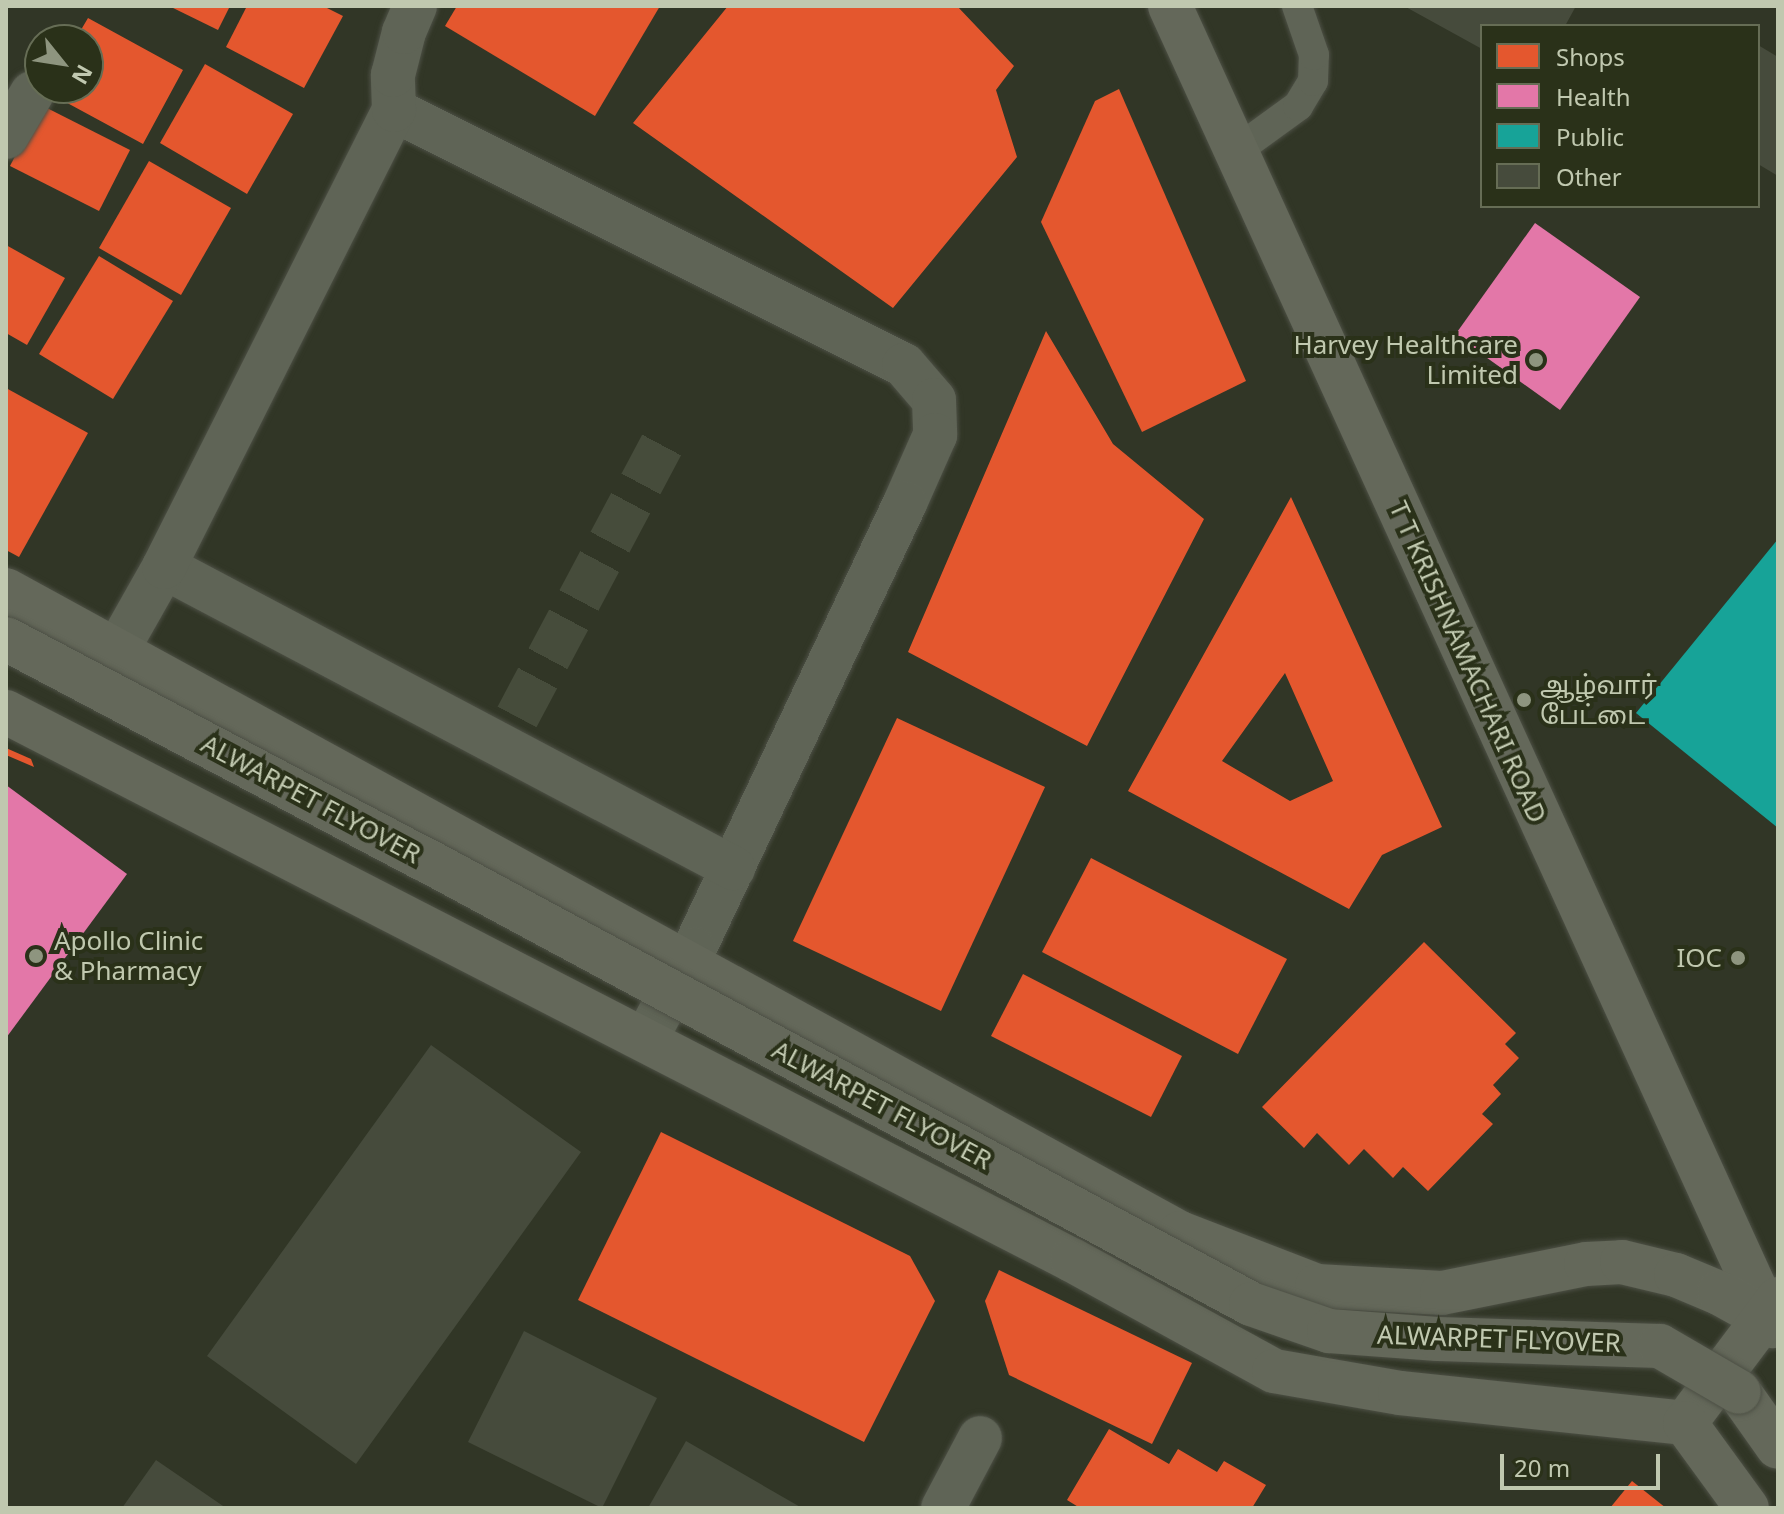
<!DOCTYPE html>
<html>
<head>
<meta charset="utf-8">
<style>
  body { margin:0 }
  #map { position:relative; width:1784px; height:1514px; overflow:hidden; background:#313626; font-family:"Noto Sans","Noto Sans Tamil",sans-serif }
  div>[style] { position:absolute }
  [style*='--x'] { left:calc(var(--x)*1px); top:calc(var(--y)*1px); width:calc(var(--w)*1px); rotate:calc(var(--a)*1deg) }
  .shops>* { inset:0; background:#e4572e }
  .health>* { inset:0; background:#e377a8 }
  .public>* { inset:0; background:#17a398 }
  .building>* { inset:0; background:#464b3c }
  .minor-tunnel>* { height:44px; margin-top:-22px; transform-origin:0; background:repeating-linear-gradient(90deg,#464c3b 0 44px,transparent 0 66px) }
  .roads { filter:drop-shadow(0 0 2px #4d5045) drop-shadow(0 0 2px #4d5045) }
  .service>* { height:30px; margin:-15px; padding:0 15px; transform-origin:15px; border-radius:15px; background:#5f6456 }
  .minor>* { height:44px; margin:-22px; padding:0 22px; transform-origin:22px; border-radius:22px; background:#5f6456 }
  .secondary>* { height:44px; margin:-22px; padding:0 22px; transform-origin:22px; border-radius:22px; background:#64685a }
  .bridges { filter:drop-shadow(0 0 2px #4d5045) drop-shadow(0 0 2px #4d5045) }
  .secondary-bridge>* { height:44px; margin:-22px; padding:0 22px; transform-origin:22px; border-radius:22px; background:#64685a }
  .dots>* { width:22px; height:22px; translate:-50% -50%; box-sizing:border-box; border:4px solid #2a3119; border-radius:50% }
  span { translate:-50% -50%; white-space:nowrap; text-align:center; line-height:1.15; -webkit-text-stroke:8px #2a3119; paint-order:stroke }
  .poi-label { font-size:26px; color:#c0c8af }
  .right { translate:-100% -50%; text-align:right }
  .left { translate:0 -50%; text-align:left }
  .street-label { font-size:26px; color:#c0c8af }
  .frame { position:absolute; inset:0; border:8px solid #c0c8af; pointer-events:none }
  .legend { position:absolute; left:1480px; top:24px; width:280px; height:184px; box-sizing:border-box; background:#2a3119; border:2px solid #666d55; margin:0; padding:10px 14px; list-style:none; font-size:24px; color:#c0c8af }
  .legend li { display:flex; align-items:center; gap:16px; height:40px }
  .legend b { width:40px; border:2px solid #666d55 }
  .north { position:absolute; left:24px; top:24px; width:80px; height:80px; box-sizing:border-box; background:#2a3119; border:2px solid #666d55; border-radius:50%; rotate:120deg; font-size:22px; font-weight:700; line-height:32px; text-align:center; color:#c0c8af }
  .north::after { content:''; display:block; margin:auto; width:28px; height:36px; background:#8e957f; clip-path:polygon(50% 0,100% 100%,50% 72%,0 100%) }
  .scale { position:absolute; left:1500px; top:1454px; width:160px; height:36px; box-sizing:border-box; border:4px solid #c0c8af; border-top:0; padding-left:10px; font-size:24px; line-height:28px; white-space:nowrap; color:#c0c8af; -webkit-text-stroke:6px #2a3119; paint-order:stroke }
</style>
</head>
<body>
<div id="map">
  <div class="shops">
    <i style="clip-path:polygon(169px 6px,230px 6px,218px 30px)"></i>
    <i style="clip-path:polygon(247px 6px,323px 6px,343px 16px,304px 88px,226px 47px)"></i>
    <i style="clip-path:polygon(457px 6px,660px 6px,595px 116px,445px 26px)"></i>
    <i style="clip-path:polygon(728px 6px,957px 6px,1014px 66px,996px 90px,1017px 157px,893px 308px,633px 123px)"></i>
    <i style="clip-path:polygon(88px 18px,183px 70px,143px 144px,47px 92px,49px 88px,88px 88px,88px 40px,75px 40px)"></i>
    <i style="clip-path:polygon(205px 64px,293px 114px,247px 194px,160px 143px)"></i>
    <i style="clip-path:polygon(1119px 89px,1246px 381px,1142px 432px,1041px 222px,1095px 101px)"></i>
    <i style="clip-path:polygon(41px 105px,130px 150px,99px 211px,10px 166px)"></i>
    <i style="clip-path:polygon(149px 161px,231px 208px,181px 295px,99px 248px)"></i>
    <i style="clip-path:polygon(6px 245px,65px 278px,27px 345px,6px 333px)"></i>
    <i style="clip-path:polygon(99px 256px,173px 301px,113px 399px,39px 354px)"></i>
    <i style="clip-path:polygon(1046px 331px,1113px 444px,1204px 519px,1087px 746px,908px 652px)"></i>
    <i style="clip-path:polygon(6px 388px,88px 433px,19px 557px,6px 550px)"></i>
    <i style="clip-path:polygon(evenodd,1291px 497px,1442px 827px,1382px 855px,1349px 909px,1128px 791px,1291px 497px,1285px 673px,1333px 781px,1290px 801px,1222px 761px,1285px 673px)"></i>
    <i style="clip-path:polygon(897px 718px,1045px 787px,941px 1011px,793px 941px)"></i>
    <i style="clip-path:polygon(6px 748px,31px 759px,34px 767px,6px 755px)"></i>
    <i style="clip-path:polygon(1091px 858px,1287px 959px,1238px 1054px,1042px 952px)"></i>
    <i style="clip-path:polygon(1424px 942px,1516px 1033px,1505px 1044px,1519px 1058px,1493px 1085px,1501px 1094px,1482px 1114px,1493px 1124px,1428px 1191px,1403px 1167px,1393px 1178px,1364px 1149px,1349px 1165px,1317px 1133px,1304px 1148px,1262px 1107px)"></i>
    <i style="clip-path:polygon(1023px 974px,1182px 1056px,1151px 1117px,991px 1036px)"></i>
    <i style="clip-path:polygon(661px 1132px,910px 1256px,935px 1301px,864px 1442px,578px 1300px)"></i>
    <i style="clip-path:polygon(999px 1270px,1192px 1363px,1152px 1444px,1009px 1375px,985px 1301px)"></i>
    <i style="clip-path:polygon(1109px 1429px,1169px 1464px,1178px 1449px,1217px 1472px,1224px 1461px,1266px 1485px,1252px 1508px,1080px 1508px,1067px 1500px)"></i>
    <i style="clip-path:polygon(1632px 1481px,1666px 1508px,1610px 1508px)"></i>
  </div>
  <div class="health">
    <i style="clip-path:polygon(1535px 223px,1640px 297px,1560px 410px,1455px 335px)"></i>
    <i style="clip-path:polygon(6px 785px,127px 874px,6px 1038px)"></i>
  </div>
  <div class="public">
    <i style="clip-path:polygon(1778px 539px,1778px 828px,1636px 713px)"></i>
  </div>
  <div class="building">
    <i style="clip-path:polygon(1404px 6px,1576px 6px,1565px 26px,1482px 26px,1482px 49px)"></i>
    <i style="clip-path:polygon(1758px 45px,1778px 57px,1778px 176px,1758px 164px)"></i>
    <i style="clip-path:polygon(431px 1045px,581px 1152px,356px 1464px,207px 1356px)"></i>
    <i style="clip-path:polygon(524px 1331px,657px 1398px,602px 1508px,468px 1442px)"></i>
    <i style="clip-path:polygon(686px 1441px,802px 1508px,648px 1508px)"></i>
    <i style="clip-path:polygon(156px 1460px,226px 1508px,122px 1508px)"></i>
  </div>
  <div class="minor-tunnel">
    <i style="--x:517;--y:717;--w:314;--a:-62"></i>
  </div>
  <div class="roads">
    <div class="service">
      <i style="--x:1236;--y:151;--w:77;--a:-36"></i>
      <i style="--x:1298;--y:106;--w:29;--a:-59"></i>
      <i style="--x:1313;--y:81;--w:26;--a:-88"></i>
      <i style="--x:1314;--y:55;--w:52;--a:-109.1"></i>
    </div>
    <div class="minor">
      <i style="--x:394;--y:110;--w:570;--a:26.57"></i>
      <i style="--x:904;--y:365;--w:46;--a:49.4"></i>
      <i style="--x:934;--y:400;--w:35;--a:88"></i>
      <i style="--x:935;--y:435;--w:74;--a:113.8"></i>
      <i style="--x:905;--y:503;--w:493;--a:115.3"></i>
      <i style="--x:694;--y:949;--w:102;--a:118.1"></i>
      <i style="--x:6;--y:137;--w:51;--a:-59.4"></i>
      <i style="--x:164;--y:567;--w:644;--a:27.88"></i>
      <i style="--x:116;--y:652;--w:98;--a:-60.5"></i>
      <i style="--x:164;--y:567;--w:512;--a:-63.28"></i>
      <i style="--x:394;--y:110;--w:35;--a:-92"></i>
      <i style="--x:393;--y:75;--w:44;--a:-75.7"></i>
      <i style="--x:404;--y:32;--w:28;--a:-67"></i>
      <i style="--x:943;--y:1508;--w:79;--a:-62.1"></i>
    </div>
    <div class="secondary">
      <i style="--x:1170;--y:6;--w:1451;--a:65.48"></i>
      <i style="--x:6;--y:590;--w:1339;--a:28.71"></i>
      <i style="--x:1180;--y:1233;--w:147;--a:21.1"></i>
      <i style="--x:1317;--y:1286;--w:125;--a:3.2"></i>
      <i style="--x:1442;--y:1293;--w:147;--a:-11.4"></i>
      <i style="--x:1586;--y:1264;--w:36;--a:-3"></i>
      <i style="--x:1622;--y:1262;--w:56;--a:13.5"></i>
      <i style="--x:1676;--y:1275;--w:47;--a:22.7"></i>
      <i style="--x:1719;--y:1293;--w:54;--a:29"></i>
      <i style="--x:6;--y:712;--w:1199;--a:27.21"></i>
      <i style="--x:1072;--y:1260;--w:230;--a:28.8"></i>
      <i style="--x:1274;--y:1371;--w:128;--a:9.9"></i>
      <i style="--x:1400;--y:1393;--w:287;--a:6"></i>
      <i style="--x:1739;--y:1392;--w:67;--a:54.7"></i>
      <i style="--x:1685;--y:1423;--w:155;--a:-53.1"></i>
      <i style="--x:1685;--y:1423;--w:105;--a:53.9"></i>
    </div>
  </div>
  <div class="bridges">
    <div class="secondary-bridge">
      <i style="--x:6;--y:639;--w:472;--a:27.8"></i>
      <i style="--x:424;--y:859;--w:939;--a:28.28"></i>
      <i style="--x:1251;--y:1304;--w:83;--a:19.1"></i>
      <i style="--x:1329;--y:1331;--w:109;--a:4.2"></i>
      <i style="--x:1438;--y:1339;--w:222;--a:1.8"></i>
      <i style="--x:1660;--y:1346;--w:91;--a:30.2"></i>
    </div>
  </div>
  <div class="dots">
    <i style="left:1536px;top:360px;background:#8e957f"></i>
    <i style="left:1524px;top:700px;background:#8e957f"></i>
    <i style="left:36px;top:956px;background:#8e957f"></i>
    <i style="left:1738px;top:958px;background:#8e957f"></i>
  </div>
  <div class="poi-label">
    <span class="right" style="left:1518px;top:360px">Harvey Healthcare<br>Limited</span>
    <span class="left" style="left:1540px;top:700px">ஆழ்வார்<br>பேட்டை</span>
    <span class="left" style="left:54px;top:956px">Apollo Clinic<br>&amp; Pharmacy</span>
    <span class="right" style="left:1722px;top:958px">IOC</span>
  </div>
  <div class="street-label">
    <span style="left:1468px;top:662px;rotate:66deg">T T KRISHNAMACHARI ROAD</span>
    <span style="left:311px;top:799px;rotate:28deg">ALWARPET FLYOVER</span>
    <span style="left:882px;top:1105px;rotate:28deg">ALWARPET FLYOVER</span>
    <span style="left:1499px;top:1339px;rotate:2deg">ALWARPET FLYOVER</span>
  </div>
  <div class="frame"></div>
  <ul class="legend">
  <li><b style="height:22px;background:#e4572e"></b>Shops</li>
  <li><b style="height:22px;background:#e377a8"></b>Health</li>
  <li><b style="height:22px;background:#17a398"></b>Public</li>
  <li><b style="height:22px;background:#464b3c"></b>Other</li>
  </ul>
  <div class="north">N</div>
  <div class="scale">20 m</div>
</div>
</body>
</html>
